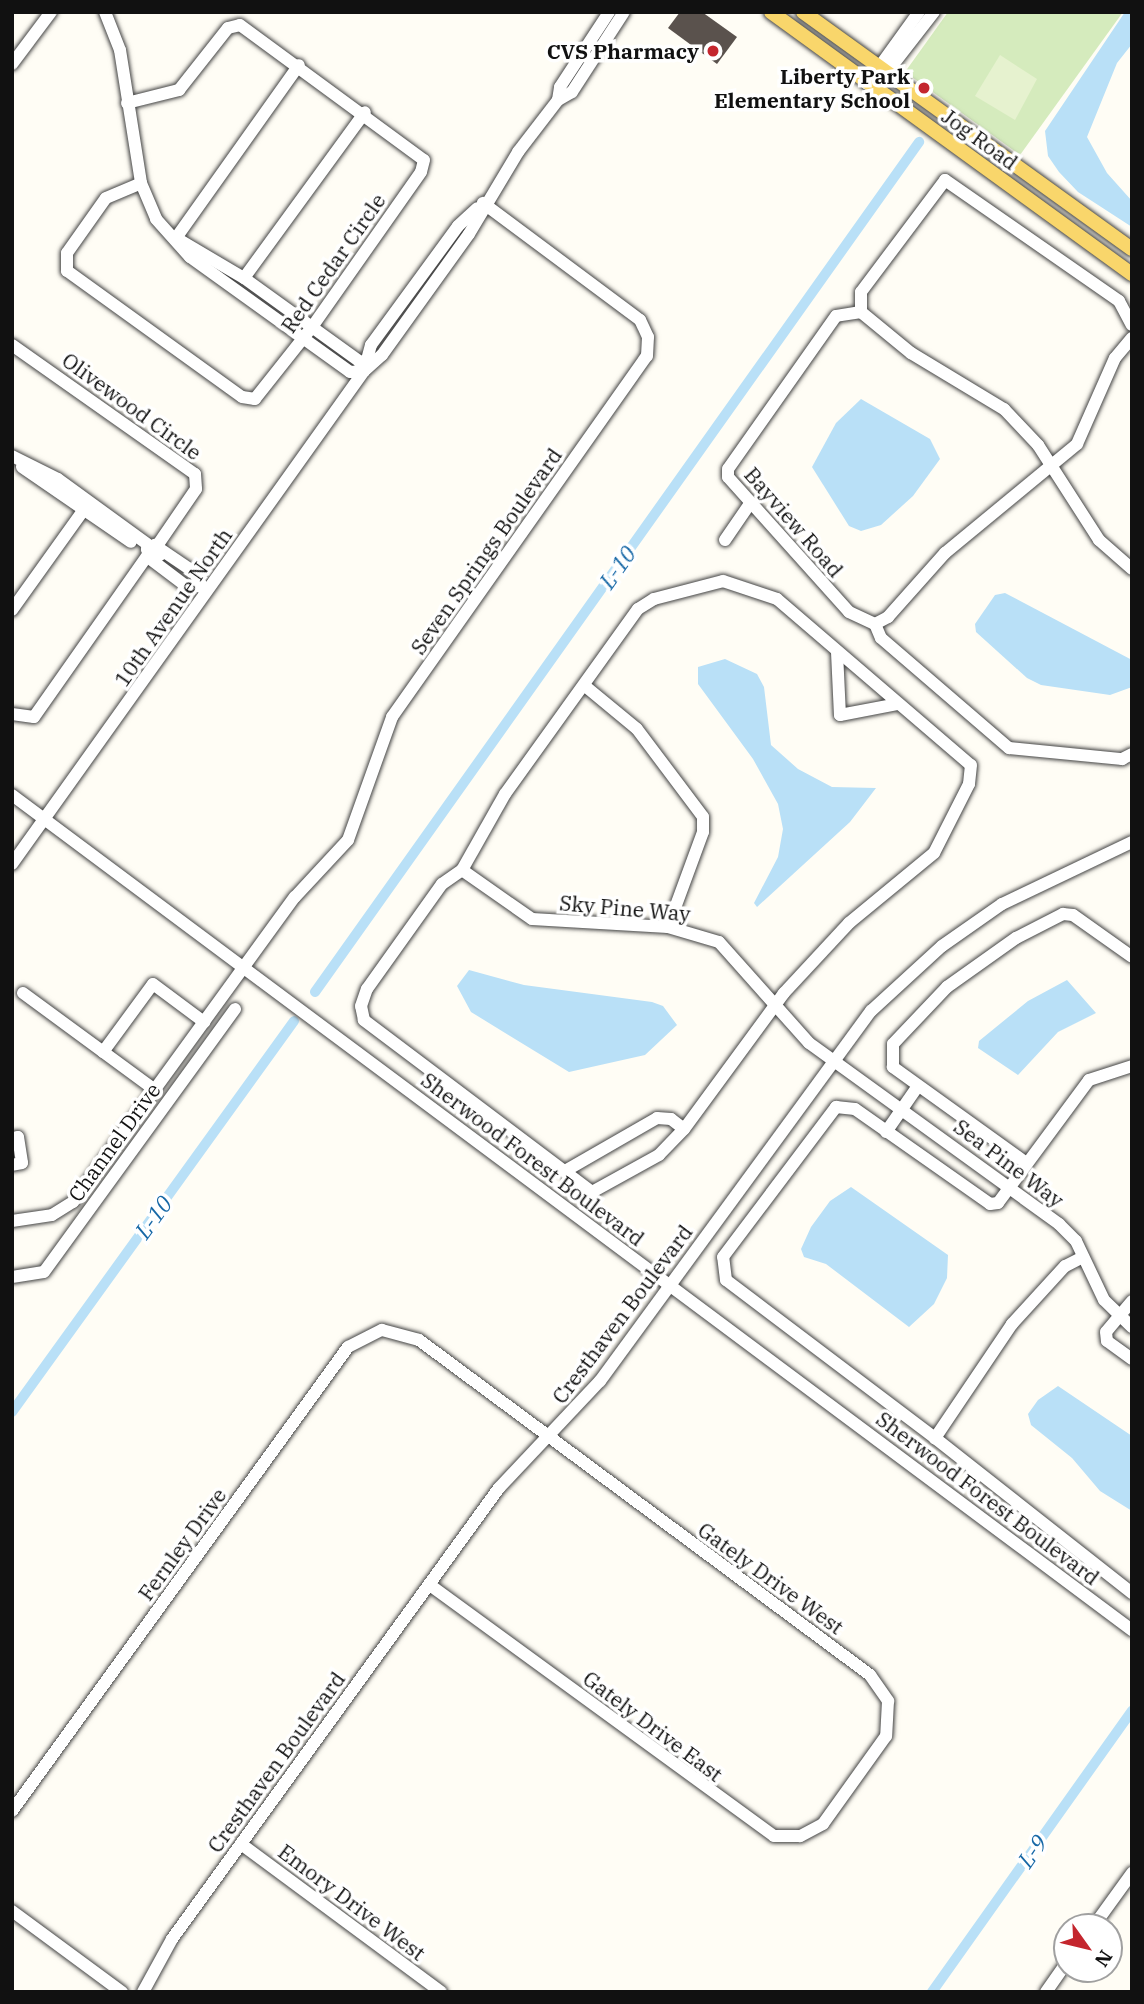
<!DOCTYPE html>
<html>
<head>
<meta charset="utf-8">
<style>
  body { margin:0 }
  #map { position:relative; width:1144px; height:2004px; overflow:hidden; background:#fffdf5; font-family:"IBM Plex Serif",serif }
  div>[style] { position:absolute }
  [style*='--x'] { left:calc(var(--x)*1px); top:calc(var(--y)*1px); width:calc(var(--w)*1px); rotate:calc(var(--a)*1deg) }
  .green>* { inset:0; background:#d5ebbd }
  .pitch>* { inset:0; background:#e6f2cf }
  .water>* { inset:0; background:#b9e0f7 }
  .canal>* { height:10px; margin:-5px; padding:0 5px; transform-origin:5px; border-radius:5px; background:#b9e0f7 }
  .building>* { inset:0; background:#5a524d }
  .roads { filter:drop-shadow(0 0 2px #444) drop-shadow(0 0 2px #444) }
  .minor>* { height:12px; margin:-6px; padding:0 6px; transform-origin:6px; border-radius:6px; background:#fff }
  .major>* { height:14px; margin:-7px; padding:0 7px; transform-origin:7px; border-radius:7px; background:#f9d66b }
  .dots>* { width:19px; height:19px; translate:-50% -50%; box-sizing:border-box; border:4px solid #fff; border-radius:50% }
  span { translate:-50% -50%; white-space:nowrap; text-align:center; line-height:1.15; -webkit-text-stroke:7px #fff; paint-order:stroke }
  .poi-label { font-size:21px; color:#111; font-weight:700 }
  .right { translate:-100% -50%; text-align:right }
  .street-label { font-size:21px; color:#111 }
  .water-label { font-size:23px; color:#1768a6; font-style:italic }
  .frame { position:absolute; inset:0; border:14px solid #111; pointer-events:none }
  .north { position:absolute; left:1053px; top:1913px; width:70px; height:70px; box-sizing:border-box; background:#fff; border:2px solid #a0a0a0; border-radius:50%; rotate:124deg; font-size:19px; font-weight:700; line-height:28px; text-align:center; color:#111 }
  .north::after { content:''; display:block; margin:auto; width:24px; height:32px; background:#c4262e; clip-path:polygon(50% 0,100% 100%,50% 72%,0 100%) }
</style>
</head>
<body>
<div id="map">
  <div class="green">
    <i style="clip-path:polygon(948px 12px,1123px 12px,1020px 155px,905px 72px)"></i>
  </div>
  <div class="pitch">
    <i style="clip-path:polygon(1000px 55px,1037px 79px,1015px 120px,975px 96px)"></i>
  </div>
  <div class="water">
    <i style="clip-path:polygon(1125px 12px,1132px 12px,1132px 44px,1117px 63px,1087px 137px,1107px 173px,1132px 201px,1132px 227px,1078px 192px,1059px 172px,1048px 156px,1045px 131px)"></i>
    <i style="clip-path:polygon(861px 399px,930px 439px,940px 459px,913px 496px,881px 525px,861px 531px,849px 526px,812px 467px,836px 423px)"></i>
    <i style="clip-path:polygon(1005px 593px,1132px 660px,1132px 687px,1110px 695px,1041px 685px,1027px 678px,976px 632px,975px 624px,995px 595px)"></i>
    <i style="clip-path:polygon(725px 659px,757px 674px,764px 687px,771px 745px,798px 769px,832px 787px,876px 788px,850px 822px,757px 907px,754px 903px,778px 857px,783px 829px,778px 804px,753px 759px,698px 684px,698px 667px)"></i>
    <i style="clip-path:polygon(469px 970px,524px 985px,652px 1002px,663px 1006px,677px 1025px,645px 1055px,569px 1072px,471px 1012px,457px 986px)"></i>
    <i style="clip-path:polygon(1067px 980px,1096px 1013px,1058px 1032px,1018px 1075px,978px 1048px,979px 1041px,1028px 1001px)"></i>
    <i style="clip-path:polygon(851px 1187px,948px 1255px,947px 1278px,934px 1304px,909px 1327px,826px 1264px,804px 1257px,801px 1249px,811px 1227px,830px 1201px)"></i>
    <i style="clip-path:polygon(1058px 1386px,1132px 1436px,1132px 1511px,1100px 1491px,1072px 1458px,1031px 1425px,1028px 1414px,1038px 1400px)"></i>
  </div>
  <div class="canal">
    <i style="--x:315;--y:992;--w:1043;--a:-54.6"></i>
    <i style="--x:12;--y:1412;--w:482;--a:-54.2"></i>
    <i style="--x:932;--y:1992;--w:345;--a:-54.6"></i>
  </div>
  <div class="building">
    <i style="clip-path:polygon(680px 12px,702px 12px,737px 37px,717px 64px,668px 28px)"></i>
  </div>
  <div class="roads">
    <div class="minor">
      <i style="--x:105;--y:12;--w:41;--a:68.5"></i>
      <i style="--x:120;--y:50;--w:135;--a:81"></i>
      <i style="--x:141;--y:183;--w:39;--a:67"></i>
      <i style="--x:156;--y:219;--w:51;--a:48.2"></i>
      <i style="--x:190;--y:257;--w:197;--a:35.7"></i>
      <i style="--x:350;--y:372;--w:14;--a:-4"></i>
      <i style="--x:12;--y:64;--w:65;--a:-53.1"></i>
      <i style="--x:867;--y:84;--w:89;--a:-54.2"></i>
      <i style="--x:874;--y:89;--w:98;--a:-52.1"></i>
      <i style="--x:558;--y:100;--w:13;--a:-81"></i>
      <i style="--x:560;--y:87;--w:90;--a:-56.8"></i>
      <i style="--x:127;--y:103;--w:54;--a:-14"></i>
      <i style="--x:179;--y:90;--w:79;--a:-51.7"></i>
      <i style="--x:228;--y:28;--w:12;--a:-14"></i>
      <i style="--x:240;--y:25;--w:228;--a:36.3"></i>
      <i style="--x:424;--y:160;--w:12;--a:104"></i>
      <i style="--x:421;--y:172;--w:189;--a:125.1"></i>
      <i style="--x:312;--y:327;--w:92;--a:128.4"></i>
      <i style="--x:255;--y:399;--w:13;--a:-171"></i>
      <i style="--x:242;--y:397;--w:216;--a:-144.2"></i>
      <i style="--x:67;--y:271;--w:18;--a:-90"></i>
      <i style="--x:67;--y:253;--w:67;--a:-54.7"></i>
      <i style="--x:106;--y:198;--w:38;--a:-23"></i>
      <i style="--x:176;--y:238;--w:79;--a:30.5"></i>
      <i style="--x:244;--y:278;--w:142;--a:35.8"></i>
      <i style="--x:359;--y:361;--w:11;--a:63"></i>
      <i style="--x:176;--y:238;--w:212;--a:-54.6"></i>
      <i style="--x:244;--y:278;--w:205;--a:-53.9"></i>
      <i style="--x:861;--y:312;--w:25;--a:171"></i>
      <i style="--x:836;--y:316;--w:187;--a:125.2"></i>
      <i style="--x:728;--y:469;--w:8;--a:90"></i>
      <i style="--x:728;--y:477;--w:181;--a:48.1"></i>
      <i style="--x:849;--y:612;--w:29;--a:25"></i>
      <i style="--x:861;--y:312;--w:20;--a:-90"></i>
      <i style="--x:861;--y:292;--w:140;--a:-53.1"></i>
      <i style="--x:945;--y:180;--w:212;--a:34.8"></i>
      <i style="--x:1119;--y:301;--w:27;--a:62"></i>
      <i style="--x:861;--y:312;--w:65;--a:39.4"></i>
      <i style="--x:911;--y:353;--w:109;--a:31.1"></i>
      <i style="--x:1004;--y:409;--w:50;--a:46.6"></i>
      <i style="--x:1038;--y:445;--w:113;--a:57.3"></i>
      <i style="--x:1099;--y:540;--w:44;--a:41.3"></i>
      <i style="--x:12;--y:345;--w:224;--a:35.2"></i>
      <i style="--x:195;--y:474;--w:15;--a:86"></i>
      <i style="--x:196;--y:489;--w:69;--a:124.4"></i>
      <i style="--x:364;--y:371;--w:27;--a:-75"></i>
      <i style="--x:371;--y:345;--w:147;--a:-53.8"></i>
      <i style="--x:458;--y:226;--w:26;--a:-43"></i>
      <i style="--x:12;--y:456;--w:51;--a:26.6"></i>
      <i style="--x:58;--y:479;--w:114;--a:36.1"></i>
      <i style="--x:22;--y:467;--w:132;--a:34.5"></i>
      <i style="--x:725;--y:540;--w:42;--a:-55.6"></i>
      <i style="--x:160;--y:549;--w:41;--a:34.1"></i>
      <i style="--x:194;--y:572;--w:21;--a:61"></i>
      <i style="--x:153;--y:560;--w:10;--a:-37"></i>
      <i style="--x:161;--y:554;--w:11;--a:-124"></i>
      <i style="--x:155;--y:545;--w:9;--a:153"></i>
      <i style="--x:147;--y:549;--w:9;--a:77"></i>
      <i style="--x:149;--y:558;--w:46;--a:37.1"></i>
      <i style="--x:186;--y:586;--w:12;--a:0"></i>
      <i style="--x:723;--y:581;--w:57;--a:18.4"></i>
      <i style="--x:777;--y:599;--w:255;--a:40.6"></i>
      <i style="--x:971;--y:765;--w:19;--a:96"></i>
      <i style="--x:969;--y:784;--w:77;--a:116.9"></i>
      <i style="--x:934;--y:853;--w:110;--a:140.5"></i>
      <i style="--x:849;--y:923;--w:96;--a:132.9"></i>
      <i style="--x:784;--y:993;--w:169;--a:126.3"></i>
      <i style="--x:684;--y:1129;--w:36;--a:134"></i>
      <i style="--x:659;--y:1155;--w:77;--a:151.1"></i>
      <i style="--x:592;--y:1192;--w:286;--a:-143"></i>
      <i style="--x:364;--y:1020;--w:14;--a:-102"></i>
      <i style="--x:361;--y:1006;--w:18;--a:-71"></i>
      <i style="--x:367;--y:989;--w:129;--a:-54.5"></i>
      <i style="--x:442;--y:884;--w:24;--a:-35"></i>
      <i style="--x:462;--y:870;--w:87;--a:-60.5"></i>
      <i style="--x:505;--y:794;--w:228;--a:-54.3"></i>
      <i style="--x:638;--y:609;--w:19;--a:-32"></i>
      <i style="--x:654;--y:599;--w:71;--a:-14.6"></i>
      <i style="--x:12;--y:610;--w:130;--a:-54.4"></i>
      <i style="--x:875;--y:624;--w:15;--a:-28"></i>
      <i style="--x:888;--y:617;--w:86;--a:-48.3"></i>
      <i style="--x:945;--y:553;--w:171;--a:-39.5"></i>
      <i style="--x:1077;--y:444;--w:94;--a:-66.2"></i>
      <i style="--x:1115;--y:358;--w:26;--a:-50"></i>
      <i style="--x:875;--y:624;--w:15;--a:67"></i>
      <i style="--x:881;--y:638;--w:169;--a:40.7"></i>
      <i style="--x:1009;--y:748;--w:114;--a:5.6"></i>
      <i style="--x:1122;--y:759;--w:11;--a:-27"></i>
      <i style="--x:837;--y:652;--w:63;--a:87.3"></i>
      <i style="--x:840;--y:715;--w:58;--a:-10.9"></i>
      <i style="--x:585;--y:686;--w:67;--a:39.6"></i>
      <i style="--x:637;--y:729;--w:110;--a:53.1"></i>
      <i style="--x:703;--y:817;--w:15;--a:90"></i>
      <i style="--x:703;--y:832;--w:101;--a:110.2"></i>
      <i style="--x:12;--y:714;--w:22;--a:8"></i>
      <i style="--x:34;--y:717;--w:197;--a:-54.9"></i>
      <i style="--x:12;--y:795;--w:1397;--a:36.71"></i>
      <i style="--x:12;--y:864;--w:606;--a:-54.47"></i>
      <i style="--x:364;--y:371;--w:24;--a:-42"></i>
      <i style="--x:382;--y:355;--w:149;--a:-54.3"></i>
      <i style="--x:469;--y:234;--w:96;--a:-59.1"></i>
      <i style="--x:518;--y:152;--w:66;--a:-52.4"></i>
      <i style="--x:558;--y:100;--w:16;--a:-30"></i>
      <i style="--x:572;--y:92;--w:95;--a:-57"></i>
      <i style="--x:462;--y:870;--w:85;--a:35"></i>
      <i style="--x:532;--y:919;--w:136;--a:3.4"></i>
      <i style="--x:668;--y:927;--w:53;--a:16.4"></i>
      <i style="--x:719;--y:942;--w:135;--a:48.3"></i>
      <i style="--x:809;--y:1043;--w:309;--a:35.9"></i>
      <i style="--x:1059;--y:1224;--w:24;--a:45"></i>
      <i style="--x:1076;--y:1241;--w:65;--a:64.6"></i>
      <i style="--x:1104;--y:1300;--w:39;--a:44"></i>
      <i style="--x:23;--y:993;--w:164;--a:36.3"></i>
      <i style="--x:103;--y:1052;--w:84;--a:-53.7"></i>
      <i style="--x:153;--y:984;--w:64;--a:36.7"></i>
      <i style="--x:886;--y:1132;--w:56;--a:-55.2"></i>
      <i style="--x:12;--y:1138;--w:6;--a:-9"></i>
      <i style="--x:18;--y:1137;--w:26;--a:81"></i>
      <i style="--x:22;--y:1163;--w:10;--a:169"></i>
      <i style="--x:1025;--y:1162;--w:163;--a:-144.3"></i>
      <i style="--x:893;--y:1067;--w:23;--a:-90"></i>
      <i style="--x:893;--y:1044;--w:79;--a:-46.5"></i>
      <i style="--x:947;--y:987;--w:85;--a:-35.4"></i>
      <i style="--x:1016;--y:938;--w:53;--a:-27.1"></i>
      <i style="--x:1063;--y:914;--w:10;--a:6"></i>
      <i style="--x:1073;--y:915;--w:72;--a:35.4"></i>
      <i style="--x:565;--y:1171;--w:106;--a:-29.9"></i>
      <i style="--x:657;--y:1118;--w:14;--a:4"></i>
      <i style="--x:671;--y:1119;--w:16;--a:38"></i>
      <i style="--x:12;--y:1221;--w:40;--a:-8.5"></i>
      <i style="--x:52;--y:1215;--w:25;--a:-32"></i>
      <i style="--x:73;--y:1202;--w:377;--a:-54"></i>
      <i style="--x:295;--y:897;--w:78;--a:-47.1"></i>
      <i style="--x:348;--y:840;--w:131;--a:-70.3"></i>
      <i style="--x:392;--y:717;--w:442;--a:-54.8"></i>
      <i style="--x:647;--y:356;--w:19;--a:-87"></i>
      <i style="--x:648;--y:337;--w:19;--a:-115"></i>
      <i style="--x:640;--y:320;--w:196;--a:-143.3"></i>
      <i style="--x:1083;--y:1257;--w:20;--a:153"></i>
      <i style="--x:1065;--y:1266;--w:79;--a:132.4"></i>
      <i style="--x:1012;--y:1324;--w:138;--a:124"></i>
      <i style="--x:935;--y:1438;--w:251;--a:38.2"></i>
      <i style="--x:12;--y:1277;--w:32;--a:-9"></i>
      <i style="--x:44;--y:1272;--w:325;--a:-54"></i>
      <i style="--x:1132;--y:1301;--w:40;--a:130"></i>
      <i style="--x:1106;--y:1332;--w:9;--a:84"></i>
      <i style="--x:1107;--y:1341;--w:31;--a:36"></i>
      <i style="--x:935;--y:1438;--w:262;--a:-142.9"></i>
      <i style="--x:726;--y:1280;--w:23;--a:-97"></i>
      <i style="--x:723;--y:1257;--w:188;--a:-53"></i>
      <i style="--x:836;--y:1107;--w:19;--a:6"></i>
      <i style="--x:855;--y:1109;--w:165;--a:35.1"></i>
      <i style="--x:990;--y:1204;--w:8;--a:-7"></i>
      <i style="--x:998;--y:1203;--w:153;--a:-53.5"></i>
      <i style="--x:1089;--y:1080;--w:45;--a:-18"></i>
      <i style="--x:12;--y:1811;--w:573;--a:-54.09"></i>
      <i style="--x:348;--y:1347;--w:38;--a:-27"></i>
      <i style="--x:382;--y:1330;--w:38;--a:15"></i>
      <i style="--x:419;--y:1340;--w:562;--a:36.6"></i>
      <i style="--x:870;--y:1675;--w:32;--a:55"></i>
      <i style="--x:888;--y:1701;--w:35;--a:93"></i>
      <i style="--x:886;--y:1736;--w:108;--a:125.6"></i>
      <i style="--x:823;--y:1824;--w:26;--a:152"></i>
      <i style="--x:800;--y:1836;--w:26;--a:180"></i>
      <i style="--x:774;--y:1836;--w:427;--a:-143.9"></i>
      <i style="--x:241;--y:1844;--w:249;--a:36.5"></i>
      <i style="--x:12;--y:1911;--w:137;--a:36.4"></i>
      <i style="--x:1093;--y:1927;--w:67;--a:-54.2"></i>
      <i style="--x:143;--y:1992;--w:60;--a:-61.3"></i>
      <i style="--x:172;--y:1939;--w:557;--a:-54.06"></i>
      <i style="--x:499;--y:1488;--w:147;--a:-46.7"></i>
      <i style="--x:600;--y:1381;--w:459;--a:-53.8"></i>
      <i style="--x:871;--y:1011;--w:96;--a:-42.5"></i>
      <i style="--x:942;--y:946;--w:73;--a:-35"></i>
      <i style="--x:1002;--y:904;--w:144;--a:-25.5"></i>
      <i style="--x:1046;--y:1992;--w:37;--a:-55"></i>
    </div>
    <div class="major">
      <i style="--x:771;--y:12;--w:446;--a:36"></i>
      <i style="--x:803;--y:12;--w:405;--a:35.8"></i>
    </div>
  </div>
  <div class="dots">
    <i style="left:713px;top:51px;background:#c4262e"></i>
    <i style="left:924px;top:88px;background:#c4262e"></i>
  </div>
  <div class="poi-label">
    <span class="right" style="left:699px;top:51px">CVS Pharmacy</span>
    <span class="right" style="left:910px;top:88px">Liberty Park<br>Elementary School</span>
  </div>
  <div class="street-label">
    <span style="left:980px;top:139px;rotate:36deg">Jog Road</span>
    <span style="left:333px;top:263px;rotate:-55deg">Red Cedar Circle</span>
    <span style="left:132px;top:406px;rotate:36deg">Olivewood Circle</span>
    <span style="left:794px;top:522px;rotate:49deg">Bayview Road</span>
    <span style="left:486px;top:551px;rotate:-55deg">Seven Springs Boulevard</span>
    <span style="left:173px;top:607px;rotate:-55deg">10th Avenue North</span>
    <span style="left:625px;top:908px;rotate:5deg">Sky Pine Way</span>
    <span style="left:114px;top:1142px;rotate:-54deg">Channel Drive</span>
    <span style="left:533px;top:1159px;rotate:37deg">Sherwood Forest Boulevard</span>
    <span style="left:1009px;top:1163px;rotate:37deg">Sea Pine Way</span>
    <span style="left:622px;top:1314px;rotate:-53deg">Cresthaven Boulevard</span>
    <span style="left:988px;top:1498px;rotate:37deg">Sherwood Forest Boulevard</span>
    <span style="left:182px;top:1544px;rotate:-54deg">Fernley Drive</span>
    <span style="left:771px;top:1578px;rotate:36deg">Gately Drive West</span>
    <span style="left:653px;top:1726px;rotate:37deg">Gately Drive East</span>
    <span style="left:276px;top:1762px;rotate:-54deg">Cresthaven Boulevard</span>
    <span style="left:352px;top:1902px;rotate:37deg">Emory Drive West</span>
  </div>
  <div class="water-label">
    <span style="left:617px;top:567px;rotate:-55deg">L-10</span>
    <span style="left:153px;top:1217px;rotate:-54deg">L-10</span>
    <span style="left:1032px;top:1851px;rotate:-55deg">L-9</span>
  </div>
  <div class="frame"></div>
  <div class="north">N</div>
</div>
</body>
</html>
